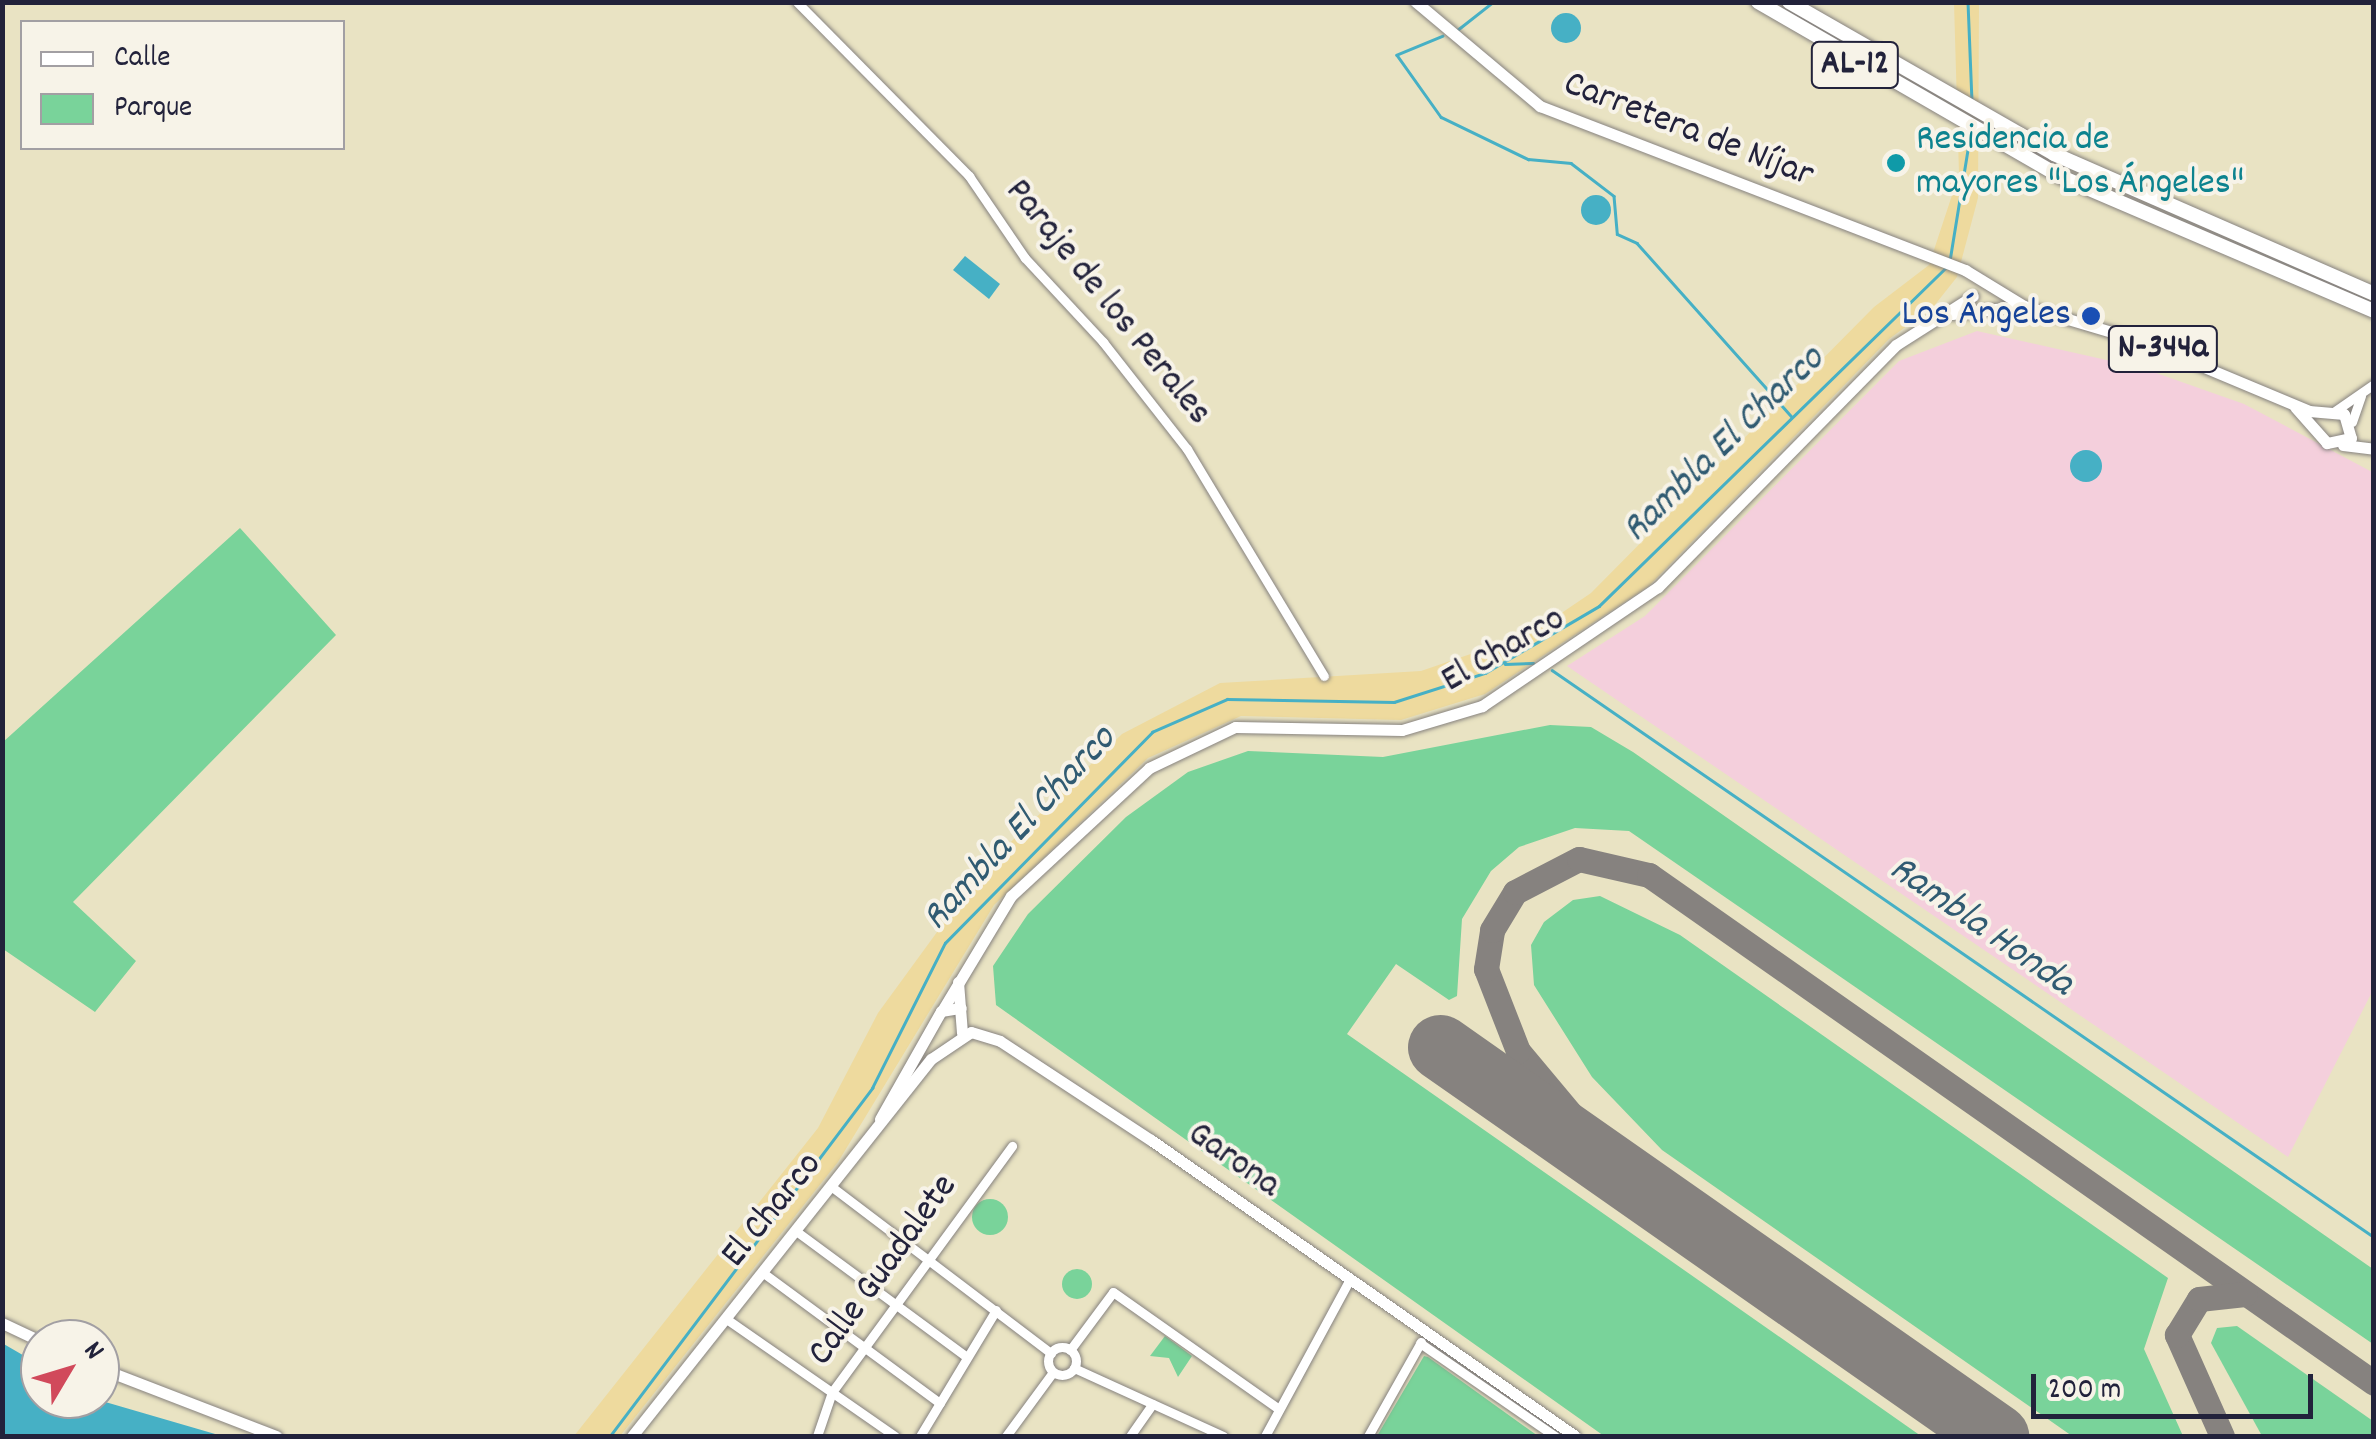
<!DOCTYPE html>
<html>
<head>
<meta charset="utf-8">
<style>
  body { margin:0 }
  #map { position:relative; width:2376px; height:1439px; overflow:hidden; background:#e9e3c3; font-family:Dekko,sans-serif }
  div>[style] { position:absolute }
  [style*='--x'] { left:calc(var(--x)*1px); top:calc(var(--y)*1px); width:calc(var(--w)*1px); rotate:calc(var(--a)*1deg) }
  .built>* { inset:0; background:#f4cfdc }
  .green>* { inset:0; background:#79d39a }
  .round { border-radius:50% }
  .sand>* { inset:0; background:#eeda9e }
  .water>* { inset:0; background:#46b0c5 }
  .stream>* { height:2.5px; margin:-1.25px; padding:0 1.25px; transform-origin:1.25px; border-radius:1.25px; background:#46b0c5 }
  .taxiway>* { height:25px; margin:-12.5px; padding:0 12.5px; transform-origin:12.5px; border-radius:12.5px; background:#86827f }
  .runway>* { height:65px; margin:-32.5px; padding:0 32.5px; transform-origin:32.5px; border-radius:32.5px; background:#86827f }
  .roads { filter:drop-shadow(0 0 2px #86827f) drop-shadow(0 0 2px #86827f) }
  .minor>* { height:9px; margin:-4.5px; padding:0 4.5px; transform-origin:4.5px; border-radius:4.5px; background:#fff }
  .minor>.ring { margin:-4.5px; padding:0; box-sizing:content-box; background:none; border:9px solid #fff; border-radius:50% }
  .major>* { height:11px; margin:-5.5px; padding:0 5.5px; transform-origin:5.5px; border-radius:5.5px; background:#fff }
  .highway>* { height:14px; margin:-7px; padding:0 7px; transform-origin:7px; border-radius:7px; background:#fff }
  .dots>* { width:28px; height:28px; translate:-50% -50%; box-sizing:border-box; border:5px solid #f7f3e8; border-radius:50% }
  span { translate:-50% -50%; white-space:nowrap; text-align:center; line-height:1.15; -webkit-text-stroke:8px #f7f3e8; paint-order:stroke }
  .shield-label span { padding:2px 8px; background:#f7f3e8; border:2px solid; border-radius:8px; -webkit-text-stroke-width:0 }
  .shield-label { font-size:35px; color:#22223b; font-weight:700 }
  .street-label { font-size:38px; color:#22223b }
  .culture-label { font-size:38px; color:#0d838f }
  .left { translate:0 -50%; text-align:left }
  .transit-label { font-size:38px; color:#164399 }
  .right { translate:-100% -50%; text-align:right }
  .water-label { font-size:40px; color:#305b72; font-style:italic }
  .frame { position:absolute; inset:0; border:5px solid #22223b; pointer-events:none }
  .legend { position:absolute; left:20px; top:20px; width:325px; height:130px; box-sizing:border-box; background:#f7f3e8; border:2px solid #a29fa3; margin:0; padding:12px 18px; list-style:none; font-size:30px; color:#22223b }
  .legend li { display:flex; align-items:center; gap:20px; height:50px }
  .legend b { width:50px; border:2px solid #a29fa3 }
  .north { position:absolute; left:20px; top:1319px; width:100px; height:100px; box-sizing:border-box; background:#f7f3e8; border:2px solid #a29fa3; border-radius:50%; rotate:52deg; font-size:28px; font-weight:700; line-height:40px; text-align:center; color:#22223b }
  .north::after { content:''; display:block; margin:auto; width:35px; height:45px; background:#d1495b; clip-path:polygon(50% 0,100% 100%,50% 72%,0 100%) }
  .scale { position:absolute; left:2031px; top:1374px; width:282px; height:45px; box-sizing:border-box; border:5px solid #22223b; border-top:0; padding-left:12px; font-size:30px; line-height:35px; white-space:nowrap; color:#22223b; -webkit-text-stroke:8px #f7f3e8; paint-order:stroke }
</style>
</head>
<body>
<div id="map">
  <div class="built">
    <i style="clip-path:polygon(1977px 331px,2142px 368px,2244px 404px,2374px 473px,2373px 990px,2288px 1157px,1567px 666px,1645px 616px,1899px 361px)"></i>
  </div>
  <div class="green">
    <i style="clip-path:polygon(240px 528px,336px 635px,73px 902px,136px 961px,95px 1012px,3px 949px,3px 742px)"></i>
    <i style="clip-path:polygon(1550px 725px,1591px 727px,1633px 752px,2373px 1269px,2373px 1344px,1629px 831px,1575px 828px,1519px 847px,1491px 871px,1462px 919px,1457px 996px,1449px 1000px,1396px 964px,1347px 1034px,1921px 1436px,1604px 1436px,996px 1005px,993px 966px,1028px 914px,1126px 817px,1188px 772px,1248px 751px,1383px 757px)"></i>
    <i style="clip-path:polygon(1600px 896px,1680px 935px,2168px 1278px,2144px 1349px,2183px 1436px,2072px 1436px,1662px 1150px,1592px 1077px,1534px 985px,1531px 945px,1544px 922px,1573px 900px)"></i>
    <i class="round" style="left:972px;top:1199px;width:36px;height:36px"></i>
    <i class="round" style="left:1062px;top:1269px;width:30px;height:30px"></i>
    <i style="clip-path:polygon(2237px 1326px,2373px 1421px,2373px 1436px,2262px 1436px,2211px 1343px,2217px 1328px)"></i>
    <i style="clip-path:polygon(1165px 1336px,1192px 1356px,1178px 1377px,1169px 1358px,1150px 1356px)"></i>
    <i style="clip-path:polygon(1424px 1356px,1428px 1357px,1538px 1436px,1377px 1436px)"></i>
  </div>
  <div class="sand">
    <i style="clip-path:polygon(1954px 3px,1979px 3px,1978px 198px,1957px 277px,1934px 306px,1889px 339px,1649px 586px,1485px 694px,1401px 720px,1241px 716px,1148px 758px,994px 905px,838px 1162px,620px 1436px,574px 1436px,818px 1128px,878px 1013px,983px 869px,1122px 734px,1220px 683px,1421px 671px,1532px 633px,1591px 593px,1874px 307px,1929px 265px,1959px 174px)"></i>
  </div>
  <div class="water">
    <i class="round" style="left:1551px;top:13px;width:30px;height:30px"></i>
    <i class="round" style="left:1581px;top:195px;width:30px;height:30px"></i>
    <i style="clip-path:polygon(965px 256px,1000px 284px,989px 299px,953px 270px)"></i>
    <i class="round" style="left:2070px;top:450px;width:32px;height:32px"></i>
    <i style="clip-path:polygon(2px 1343px,40px 1365px,40px 1399px,95px 1399px,222px 1436px,3px 1436px)"></i>
  </div>
  <div class="stream">
    <i style="--x:1968;--y:2;--w:99;--a:87.7"></i>
    <i style="--x:1456;--y:31;--w:47;--a:-38.1"></i>
    <i style="--x:1443;--y:36;--w:50;--a:157.6"></i>
    <i style="--x:1397;--y:55;--w:76;--a:54.6"></i>
    <i style="--x:1441;--y:117;--w:97;--a:25.8"></i>
    <i style="--x:1528;--y:159;--w:43;--a:5.3"></i>
    <i style="--x:1571;--y:163;--w:54;--a:37.5"></i>
    <i style="--x:1614;--y:196;--w:38;--a:85"></i>
    <i style="--x:1617;--y:234;--w:22;--a:24"></i>
    <i style="--x:1637;--y:243;--w:232;--a:48.3"></i>
    <i style="--x:1950;--y:258;--w:126;--a:-80.8"></i>
    <i style="--x:1505;--y:664;--w:28;--a:-2"></i>
    <i style="--x:1552;--y:670;--w:999;--a:34.6"></i>
    <i style="--x:610;--y:1436;--w:436;--a:-53"></i>
    <i style="--x:872;--y:1088;--w:162;--a:-63.3"></i>
    <i style="--x:945;--y:943;--w:296;--a:-45.5"></i>
    <i style="--x:1152;--y:732;--w:82;--a:-23.7"></i>
    <i style="--x:1227;--y:699;--w:167;--a:1"></i>
    <i style="--x:1394;--y:702;--w:96;--a:-17.7"></i>
    <i style="--x:1485;--y:673;--w:132;--a:-30.4"></i>
    <i style="--x:1599;--y:606;--w:487;--a:-44.3"></i>
  </div>
  <div class="taxiway">
    <i style="--x:1620;--y:1173;--w:159;--a:-129.9"></i>
    <i style="--x:1518;--y:1051;--w:88;--a:-111.3"></i>
    <i style="--x:1486;--y:969;--w:39;--a:-81"></i>
    <i style="--x:1492;--y:930;--w:44;--a:-58.8"></i>
    <i style="--x:1515;--y:892;--w:72;--a:-27.3"></i>
    <i style="--x:1579;--y:859;--w:72;--a:12.9"></i>
    <i style="--x:1649;--y:875;--w:885;--a:35.02"></i>
    <i style="--x:2222;--y:1436;--w:111;--a:-114"></i>
    <i style="--x:2177;--y:1335;--w:42;--a:-58.6"></i>
    <i style="--x:2199;--y:1299;--w:46;--a:-6.2"></i>
  </div>
  <div class="runway">
    <i style="--x:1440;--y:1047;--w:679;--a:34.98"></i>
  </div>
  <div class="roads">
    <div class="minor">
      <i style="--x:797;--y:2;--w:245;--a:45.3"></i>
      <i style="--x:969;--y:176;--w:99;--a:55.7"></i>
      <i style="--x:1025;--y:258;--w:115;--a:47.1"></i>
      <i style="--x:1103;--y:342;--w:136;--a:51.9"></i>
      <i style="--x:1187;--y:449;--w:265;--a:58.9"></i>
      <i style="--x:2335;--y:411;--w:47;--a:-34.7"></i>
      <i style="--x:2352;--y:422;--w:28;--a:-71"></i>
      <i style="--x:832;--y:1187;--w:275;--a:37.2"></i>
      <i style="--x:796;--y:1231;--w:212;--a:36.4"></i>
      <i style="--x:762;--y:1272;--w:221;--a:36.4"></i>
      <i style="--x:725;--y:1318;--w:207;--a:34.8"></i>
      <i style="--x:1420;--y:1343;--w:164;--a:34.6"></i>
      <i class="ring" style="left:1048px;top:1347px;width:19px;height:19px"></i>
      <i style="--x:1070;--y:1350;--w:72;--a:-53.4"></i>
      <i style="--x:1113;--y:1292;--w:203;--a:35.2"></i>
      <i style="--x:1074;--y:1368;--w:164;--a:24.5"></i>
      <i style="--x:817;--y:1436;--w:46;--a:-71.2"></i>
      <i style="--x:832;--y:1392;--w:305;--a:-53.8"></i>
      <i style="--x:920;--y:1436;--w:147;--a:-58.9"></i>
      <i style="--x:1006;--y:1436;--w:79;--a:-53.7"></i>
      <i style="--x:1130;--y:1436;--w:39;--a:-55"></i>
      <i style="--x:1265;--y:1436;--w:179;--a:-61.6"></i>
      <i style="--x:1368;--y:1436;--w:108;--a:-60.6"></i>
    </div>
    <div class="major">
      <i style="--x:1416;--y:2;--w:162;--a:40"></i>
      <i style="--x:1540;--y:106;--w:456;--a:21.1"></i>
      <i style="--x:1965;--y:270;--w:69;--a:31.4"></i>
      <i style="--x:2024;--y:306;--w:123;--a:16.5"></i>
      <i style="--x:2142;--y:341;--w:181;--a:22.7"></i>
      <i style="--x:2309;--y:411;--w:35;--a:5"></i>
      <i style="--x:2344;--y:414;--w:25;--a:74"></i>
      <i style="--x:2351;--y:438;--w:25;--a:168"></i>
      <i style="--x:2327;--y:443;--w:48;--a:-131.6"></i>
      <i style="--x:1952;--y:314;--w:70;--a:-6.5"></i>
      <i style="--x:2343;--y:445;--w:31;--a:7"></i>
      <i style="--x:958;--y:982;--w:51;--a:85.5"></i>
      <i style="--x:943;--y:1009;--w:132;--a:-59"></i>
      <i style="--x:1011;--y:896;--w:188;--a:-42.8"></i>
      <i style="--x:1149;--y:768;--w:95;--a:-25.5"></i>
      <i style="--x:1235;--y:727;--w:167;--a:1"></i>
      <i style="--x:1402;--y:730;--w:84;--a:-16.7"></i>
      <i style="--x:1482;--y:706;--w:212;--a:-34.1"></i>
      <i style="--x:1658;--y:587;--w:339;--a:-45.5"></i>
      <i style="--x:1896;--y:345;--w:91;--a:-32.5"></i>
      <i style="--x:880;--y:1119;--w:124;--a:-60.5"></i>
      <i style="--x:941;--y:1011;--w:20;--a:-9"></i>
      <i style="--x:2;--y:1323;--w:42;--a:25.3"></i>
      <i style="--x:100;--y:1368;--w:189;--a:21.1"></i>
      <i style="--x:632;--y:1436;--w:481;--a:-51.6"></i>
      <i style="--x:931;--y:1059;--w:48;--a:-34"></i>
      <i style="--x:971;--y:1032;--w:30;--a:17"></i>
      <i style="--x:1000;--y:1041;--w:181;--a:33.3"></i>
      <i style="--x:1151;--y:1140;--w:517;--a:34.92"></i>
    </div>
    <div class="highway">
      <i style="--x:1758;--y:2;--w:348;--a:30"></i>
      <i style="--x:2059;--y:176;--w:343;--a:23.2"></i>
      <i style="--x:1789;--y:2;--w:305;--a:29.8"></i>
      <i style="--x:2054;--y:154;--w:349;--a:23.6"></i>
    </div>
  </div>
  <div class="dots">
    <i style="left:1896px;top:163px;background:#0f9aa8"></i>
    <i style="left:2091px;top:316px;background:#1a4fb4"></i>
  </div>
  <div class="shield-label">
    <span style="left:1855px;top:65px">AL-12</span>
    <span style="left:2163px;top:349px">N-344a</span>
  </div>
  <div class="street-label">
    <span style="left:1688px;top:131px;rotate:21deg">Carretera de Níjar</span>
    <span style="left:1107px;top:303px;rotate:51deg">Paraje de los Perales</span>
    <span style="left:1504px;top:651px;rotate:-30deg">El Charco</span>
    <span style="left:1233px;top:1161px;rotate:35deg">Garona</span>
    <span style="left:773px;top:1211px;rotate:-51deg">El Charco</span>
    <span style="left:884px;top:1271px;rotate:-54deg">Calle Guadalete</span>
  </div>
  <div class="culture-label">
    <span class="left" style="left:1916px;top:163px">Residencia de<br>mayores "Los Ángeles"</span>
  </div>
  <div class="transit-label">
    <span class="right" style="left:2071px;top:316px">Los Ángeles</span>
  </div>
  <div class="water-label">
    <span style="left:1725px;top:446px;rotate:-44deg">Rambla El Charco</span>
    <span style="left:1021px;top:830px;rotate:-47deg">Rambla El Charco</span>
    <span style="left:1980px;top:928px;rotate:35deg">Rambla Honda</span>
  </div>
  <div class="frame"></div>
  <ul class="legend">
  <li><b style="height:12px;background:#fff"></b>Calle</li>
  <li><b style="height:28px;background:#79d39a"></b>Parque</li>
  </ul>
  <div class="north">N</div>
  <div class="scale">200 m</div>
</div>
</body>
</html>
